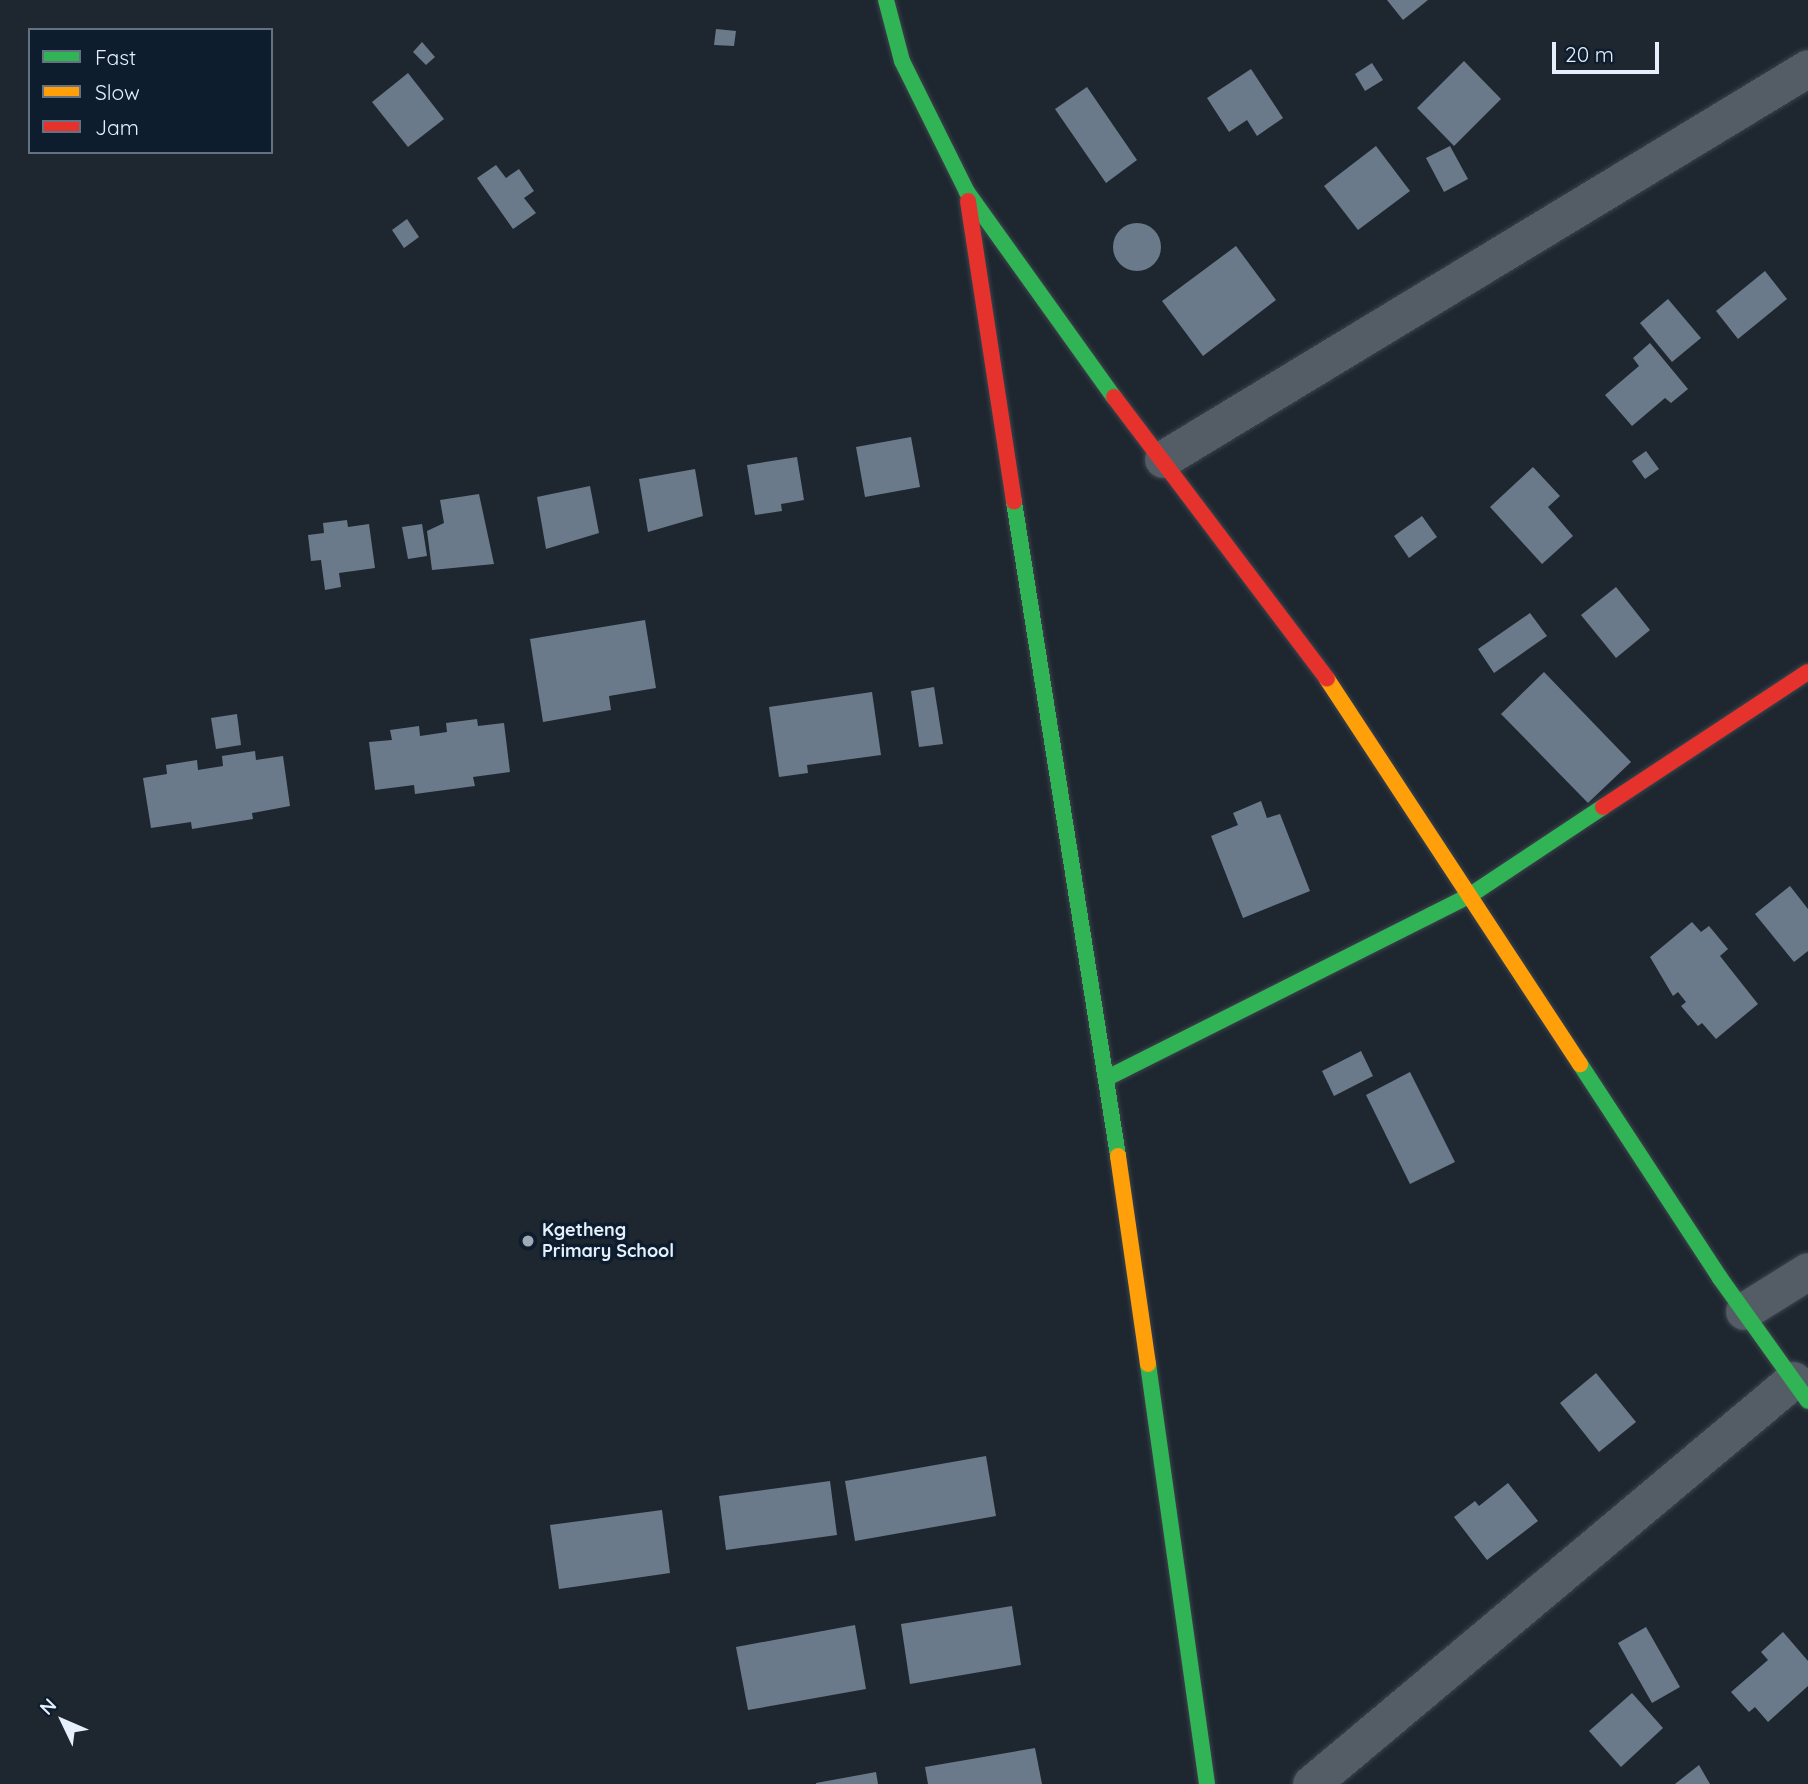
<!DOCTYPE html>
<html>
<head>
<meta charset="utf-8">
<style>
  body { margin:0 }
  #map { position:relative; width:1808px; height:1784px; overflow:hidden; background:#1e2730; font-family:Quicksand,sans-serif }
  div>[style] { position:absolute }
  [style*='--x'] { left:calc(var(--x)*1px); top:calc(var(--y)*1px); width:calc(var(--w)*1px); rotate:calc(var(--a)*1deg) }
  .building>* { inset:0; background:#6a7a8a }
  .round { border-radius:50% }
  .roads { filter:drop-shadow(0 0 2px #3c434b) drop-shadow(0 0 2px #3c434b) }
  .street>* { height:37px; margin:-18.5px; padding:0 18.5px; transform-origin:18.5px; border-radius:18.5px; background:#545d66 }
  .fast>* { height:16px; margin:-8px; padding:0 8px; transform-origin:8px; border-radius:8px; background:#30b455 }
  .slow>* { height:16px; margin:-8px; padding:0 8px; transform-origin:8px; border-radius:8px; background:#ff9f0a }
  .jam>* { height:16px; margin:-8px; padding:0 8px; transform-origin:8px; border-radius:8px; background:#e5322d }
  .dots>* { width:19px; height:19px; translate:-50% -50%; box-sizing:border-box; border:4px solid #0d1d2e; border-radius:50% }
  span { translate:-50% -50%; white-space:nowrap; text-align:center; line-height:1.15; -webkit-text-stroke:7px #0d1d2e; paint-order:stroke }
  .poi-label { font-size:18px; color:#e5f0fc; font-weight:700 }
  .left { translate:0 -50%; text-align:left }
  .legend { position:absolute; left:28px; top:28px; width:245px; height:126px; box-sizing:border-box; background:#0d1d2e; border:2px solid #637180; margin:0; padding:9px 12px; list-style:none; font-size:21px; color:#e5f0fc }
  .legend li { display:flex; align-items:center; gap:14px; height:35px }
  .legend b { width:35px; border:2px solid #637180 }
  .north { position:absolute; left:28px; top:1686px; width:70px; height:70px; -webkit-text-stroke:5px #0d1d2e; paint-order:stroke; rotate:314deg; font-size:19px; font-weight:700; line-height:28px; text-align:center; color:#e5f0fc }
  .north::after { content:''; display:block; margin:auto; width:24px; height:32px; background:#e5f0fc; clip-path:polygon(50% 0,100% 100%,50% 72%,0 100%) }
  .scale { position:absolute; left:1552px; top:42px; width:107px; height:32px; box-sizing:border-box; border:4px solid #e5f0fc; border-top:0; padding-left:9px; font-size:21px; line-height:24px; white-space:nowrap; color:#e5f0fc; -webkit-text-stroke:5px #0d1d2e; paint-order:stroke }
</style>
</head>
<body>
<div id="map">
  <div class="building">
    <i style="clip-path:polygon(1387px 0,1428px 0,1403px 20px)"></i>
    <i style="clip-path:polygon(716px 29px,736px 31px,734px 46px,714px 45px)"></i>
    <i style="clip-path:polygon(422px 42px,435px 57px,426px 65px,413px 52px)"></i>
    <i style="clip-path:polygon(1464px 61px,1501px 99px,1454px 146px,1417px 108px)"></i>
    <i style="clip-path:polygon(1372px 63px,1383px 80px,1365px 91px,1355px 74px)"></i>
    <i style="clip-path:polygon(1251px 69px,1283px 118px,1257px 136px,1247px 120px,1229px 132px,1207px 98px)"></i>
    <i style="clip-path:polygon(408px 73px,444px 119px,408px 147px,372px 102px)"></i>
    <i style="clip-path:polygon(1087px 87px,1137px 160px,1106px 183px,1055px 109px)"></i>
    <i style="clip-path:polygon(1376px 146px,1410px 191px,1358px 230px,1324px 186px)"></i>
    <i style="clip-path:polygon(1450px 146px,1468px 179px,1444px 192px,1426px 158px)"></i>
    <i style="clip-path:polygon(496px 165px,506px 178px,519px 169px,534px 191px,524px 198px,536px 213px,513px 229px,477px 178px)"></i>
    <i style="clip-path:polygon(407px 219px,419px 237px,404px 248px,392px 230px)"></i>
    <i class="round" style="left:1113px;top:223px;width:48px;height:48px"></i>
    <i style="clip-path:polygon(1236px 246px,1276px 300px,1203px 356px,1162px 301px)"></i>
    <i style="clip-path:polygon(1765px 271px,1787px 299px,1738px 339px,1716px 311px)"></i>
    <i style="clip-path:polygon(1668px 299px,1701px 338px,1672px 362px,1640px 323px)"></i>
    <i style="clip-path:polygon(1650px 343px,1688px 389px,1671px 403px,1665px 398px,1632px 426px,1605px 395px,1639px 366px,1633px 358px)"></i>
    <i style="clip-path:polygon(911px 437px,920px 487px,865px 497px,856px 447px)"></i>
    <i style="clip-path:polygon(1646px 451px,1659px 469px,1645px 479px,1632px 461px)"></i>
    <i style="clip-path:polygon(797px 457px,804px 500px,781px 504px,782px 511px,755px 515px,747px 465px)"></i>
    <i style="clip-path:polygon(1533px 467px,1560px 496px,1548px 507px,1573px 536px,1542px 564px,1490px 507px)"></i>
    <i style="clip-path:polygon(695px 469px,703px 516px,648px 532px,639px 479px)"></i>
    <i style="clip-path:polygon(590px 486px,599px 533px,546px 549px,537px 497px)"></i>
    <i style="clip-path:polygon(479px 494px,494px 564px,432px 570px,427px 531px,444px 523px,440px 500px)"></i>
    <i style="clip-path:polygon(1422px 516px,1437px 537px,1409px 558px,1394px 536px)"></i>
    <i style="clip-path:polygon(347px 520px,348px 527px,369px 524px,375px 568px,339px 573px,341px 587px,325px 590px,321px 560px,311px 561px,308px 535px,324px 533px,323px 523px)"></i>
    <i style="clip-path:polygon(422px 524px,427px 556px,408px 559px,402px 527px)"></i>
    <i style="clip-path:polygon(1616px 587px,1650px 630px,1616px 658px,1581px 615px)"></i>
    <i style="clip-path:polygon(1530px 613px,1547px 636px,1494px 673px,1478px 649px)"></i>
    <i style="clip-path:polygon(645px 620px,656px 688px,609px 696px,611px 710px,543px 722px,530px 639px)"></i>
    <i style="clip-path:polygon(1544px 672px,1631px 762px,1588px 803px,1501px 714px)"></i>
    <i style="clip-path:polygon(934px 687px,943px 744px,919px 747px,911px 691px)"></i>
    <i style="clip-path:polygon(872px 692px,881px 755px,807px 765px,808px 773px,779px 777px,769px 707px)"></i>
    <i style="clip-path:polygon(237px 714px,241px 745px,216px 749px,211px 718px)"></i>
    <i style="clip-path:polygon(477px 719px,478px 726px,504px 723px,510px 772px,473px 777px,475px 786px,415px 794px,414px 785px,375px 790px,369px 742px,392px 740px,390px 730px,419px 726px,420px 736px,447px 732px,446px 723px)"></i>
    <i style="clip-path:polygon(255px 751px,256px 760px,283px 756px,290px 806px,252px 813px,253px 819px,192px 829px,191px 822px,151px 828px,143px 778px,167px 774px,166px 765px,197px 760px,198px 770px,223px 766px,222px 756px)"></i>
    <i style="clip-path:polygon(1261px 801px,1267px 818px,1280px 814px,1310px 891px,1243px 918px,1211px 836px,1238px 825px,1233px 813px)"></i>
    <i style="clip-path:polygon(1790px 886px,1808px 909px,1808px 951px,1794px 962px,1755px 914px)"></i>
    <i style="clip-path:polygon(1692px 922px,1701px 932px,1709px 926px,1728px 949px,1720px 956px,1758px 1004px,1716px 1039px,1702px 1023px,1698px 1026px,1681px 1006px,1686px 1002px,1678px 992px,1673px 996px,1650px 957px)"></i>
    <i style="clip-path:polygon(1361px 1051px,1373px 1076px,1334px 1096px,1322px 1071px)"></i>
    <i style="clip-path:polygon(1410px 1072px,1455px 1162px,1410px 1184px,1366px 1095px)"></i>
    <i style="clip-path:polygon(1596px 1373px,1636px 1422px,1599px 1452px,1560px 1403px)"></i>
    <i style="clip-path:polygon(986px 1456px,996px 1516px,855px 1541px,845px 1481px)"></i>
    <i style="clip-path:polygon(830px 1481px,837px 1535px,726px 1550px,719px 1496px)"></i>
    <i style="clip-path:polygon(1508px 1483px,1538px 1521px,1487px 1560px,1454px 1517px,1475px 1501px,1479px 1506px)"></i>
    <i style="clip-path:polygon(662px 1510px,670px 1573px,559px 1589px,550px 1525px)"></i>
    <i style="clip-path:polygon(1012px 1606px,1021px 1665px,910px 1684px,901px 1624px)"></i>
    <i style="clip-path:polygon(855px 1625px,866px 1689px,748px 1710px,736px 1647px)"></i>
    <i style="clip-path:polygon(1646px 1627px,1680px 1687px,1652px 1703px,1618px 1643px)"></i>
    <i style="clip-path:polygon(1783px 1632px,1808px 1661px,1808px 1686px,1768px 1722px,1755px 1707px,1749px 1712px,1731px 1692px,1768px 1660px,1761px 1652px)"></i>
    <i style="clip-path:polygon(1632px 1693px,1663px 1728px,1621px 1767px,1589px 1731px)"></i>
    <i style="clip-path:polygon(1035px 1748px,1042px 1784px,928px 1784px,925px 1767px)"></i>
    <i style="clip-path:polygon(1699px 1765px,1710px 1784px,1675px 1784px)"></i>
    <i style="clip-path:polygon(876px 1772px,878px 1784px,816px 1784px,816px 1783px)"></i>
  </div>
  <div class="roads">
    <div class="street">
      <i style="--x:1163;--y:459;--w:754;--a:-31.22"></i>
      <i style="--x:1744;--y:1311;--w:75;--a:-32"></i>
      <i style="--x:1311;--y:1784;--w:629;--a:-39.97"></i>
    </div>
    <div class="fast">
      <i style="--x:886;--y:0;--w:63;--a:75.3"></i>
      <i style="--x:902;--y:61;--w:146;--a:63.6"></i>
      <i style="--x:967;--y:192;--w:252;--a:54.4"></i>
      <i style="--x:1014;--y:502;--w:662;--a:80.96"></i>
      <i style="--x:1580;--y:1064;--w:256;--a:56.8"></i>
      <i style="--x:1720;--y:1278;--w:151;--a:54.4"></i>
      <i style="--x:1107;--y:1078;--w:405;--a:-26.7"></i>
      <i style="--x:1469;--y:896;--w:161;--a:-33.6"></i>
      <i style="--x:1148;--y:1364;--w:424;--a:82"></i>
    </div>
    <div class="slow">
      <i style="--x:1327;--y:679;--w:461;--a:56.7"></i>
      <i style="--x:1118;--y:1156;--w:210;--a:81.8"></i>
    </div>
    <div class="jam">
      <i style="--x:968;--y:201;--w:304;--a:81.3"></i>
      <i style="--x:1114;--y:397;--w:353;--a:52.9"></i>
      <i style="--x:1603;--y:807;--w:245;--a:-33.4"></i>
    </div>
  </div>
  <div class="dots">
    <i style="left:528px;top:1241px;background:#9faab5"></i>
  </div>
  <div class="poi-label">
    <span class="left" style="left:542px;top:1241px">Kgetheng<br>Primary School</span>
  </div>
  <ul class="legend">
  <li><b style="height:9px;background:#30b455"></b>Fast</li>
  <li><b style="height:9px;background:#ff9f0a"></b>Slow</li>
  <li><b style="height:9px;background:#e5322d"></b>Jam</li>
  </ul>
  <div class="north">N</div>
  <div class="scale">20 m</div>
</div>
</body>
</html>
